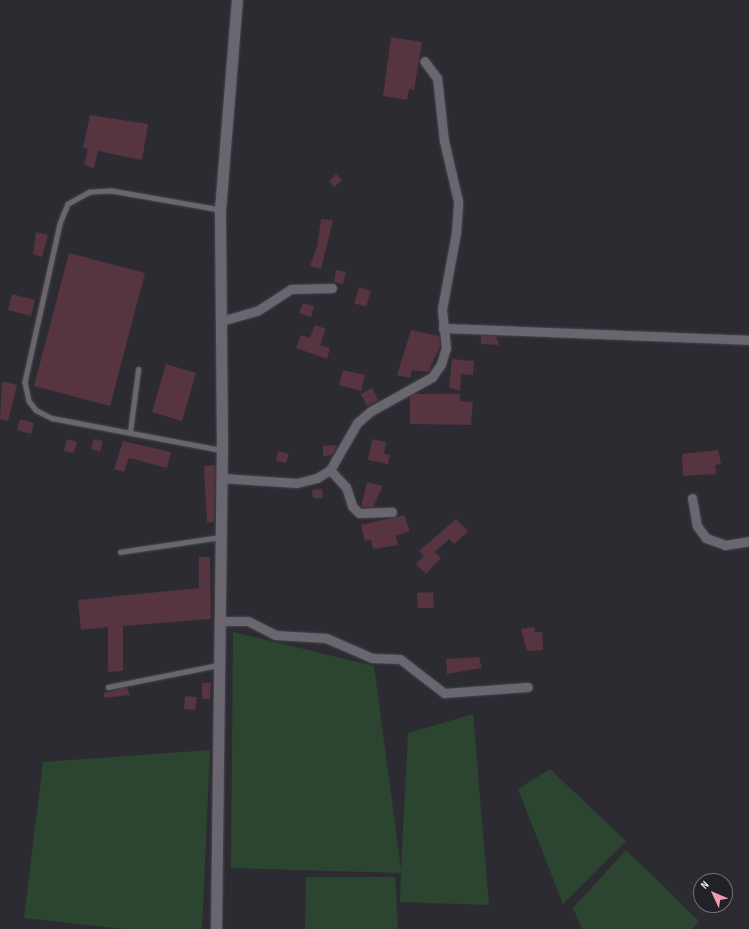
<!DOCTYPE html>
<html>
<head>
<meta charset="utf-8">
<style>
  body { margin:0 }
  #map { position:relative; width:749px; height:929px; overflow:hidden; background:#2d2b32; font-family:"Sofia Sans Condensed",sans-serif }
  div>[style] { position:absolute }
  [style*='--x'] { left:calc(var(--x)*1px); top:calc(var(--y)*1px); width:calc(var(--w)*1px); rotate:calc(var(--a)*1deg) }
  .green>* { inset:0; background:#2b4530 }
  .building>* { inset:0; background:#563440 }
  .roads { filter:drop-shadow(0 0 1px #49474d) drop-shadow(0 0 1px #49474d) }
  .service>* { height:4.5px; margin:-2.25px; padding:0 2.25px; transform-origin:2.25px; border-radius:2.25px; background:#69666f }
  .minor>* { height:9px; margin:-4.5px; padding:0 4.5px; transform-origin:4.5px; border-radius:4.5px; background:#69666f }
  .tertiary>* { height:11px; margin:-5.5px; padding:0 5.5px; transform-origin:5.5px; border-radius:5.5px; background:#69666f }
  span { translate:-50% -50%; white-space:nowrap; text-align:center; line-height:1.15; -webkit-text-stroke:4px #232128; paint-order:stroke }
  .north { position:absolute; left:693px; top:873px; width:40px; height:40px; box-sizing:border-box; background:#232128; border:1px solid #737178; border-radius:50%; rotate:314deg; font-size:11px; font-weight:700; line-height:16px; text-align:center; color:#eceaef }
  .north::after { content:''; display:block; margin:auto; width:14px; height:18px; background:#f39aac; clip-path:polygon(50% 0,100% 100%,50% 72%,0 100%) }
</style>
</head>
<body>
<div id="map">
  <div class="green">
    <i style="clip-path:polygon(233px 632px,374px 666px,401px 869px,408px 733px,473px 714px,489px 905px,400px 902px,401px 873px,231px 868px)"></i>
    <i style="clip-path:polygon(210px 750px,202px 929px,123px 929px,24px 918px,43px 762px)"></i>
    <i style="clip-path:polygon(550px 769px,626px 841px,563px 904px,518px 789px)"></i>
    <i style="clip-path:polygon(626px 850px,699px 921px,692px 929px,582px 929px,573px 908px)"></i>
    <i style="clip-path:polygon(306px 877px,395px 877px,398px 929px,305px 929px)"></i>
  </div>
  <div class="building">
    <i style="clip-path:polygon(391px 37px,422px 42px,414px 90px,409px 89px,407px 100px,383px 96px)"></i>
    <i style="clip-path:polygon(90px 115px,148px 124px,142px 160px,98px 151px,94px 168px,84px 165px,88px 149px,83px 148px)"></i>
    <i style="clip-path:polygon(336px 174px,342px 180px,334px 187px,329px 181px)"></i>
    <i style="clip-path:polygon(321px 219px,333px 220px,321px 269px,310px 266px,317px 247px)"></i>
    <i style="clip-path:polygon(36px 232px,48px 235px,42px 257px,33px 254px)"></i>
    <i style="clip-path:polygon(69px 253px,145px 273px,110px 406px,34px 386px)"></i>
    <i style="clip-path:polygon(336px 270px,346px 272px,343px 284px,334px 282px)"></i>
    <i style="clip-path:polygon(359px 287px,371px 291px,366px 307px,354px 303px)"></i>
    <i style="clip-path:polygon(12px 294px,35px 300px,31px 316px,8px 310px)"></i>
    <i style="clip-path:polygon(303px 303px,314px 306px,311px 317px,299px 313px)"></i>
    <i style="clip-path:polygon(315px 325px,326px 329px,320px 345px,330px 348px,327px 359px,296px 348px,301px 335px,310px 338px)"></i>
    <i style="clip-path:polygon(411px 330px,439px 336px,440px 346px,428px 372px,412px 370px,410px 378px,397px 375px)"></i>
    <i style="clip-path:polygon(481px 336px,496px 336px,499px 345px,481px 344px)"></i>
    <i style="clip-path:polygon(452px 359px,474px 361px,473px 375px,461px 374px,460px 391px,449px 388px)"></i>
    <i style="clip-path:polygon(166px 364px,196px 373px,182px 421px,152px 412px)"></i>
    <i style="clip-path:polygon(343px 370px,365px 375px,361px 391px,339px 385px)"></i>
    <i style="clip-path:polygon(2px 381px,17px 385px,8px 421px,0 419px)"></i>
    <i style="clip-path:polygon(372px 388px,378px 400px,367px 406px,361px 394px)"></i>
    <i style="clip-path:polygon(413px 394px,460px 394px,460px 401px,473px 402px,471px 425px,410px 424px,410px 396px)"></i>
    <i style="clip-path:polygon(20px 419px,34px 423px,31px 434px,17px 430px)"></i>
    <i style="clip-path:polygon(67px 439px,77px 442px,74px 453px,64px 451px)"></i>
    <i style="clip-path:polygon(94px 439px,103px 441px,100px 452px,91px 449px)"></i>
    <i style="clip-path:polygon(372px 439px,386px 442px,384px 454px,390px 455px,388px 464px,368px 460px)"></i>
    <i style="clip-path:polygon(123px 441px,171px 452px,167px 468px,129px 458px,124px 472px,114px 469px)"></i>
    <i style="clip-path:polygon(337px 445px,332px 455px,323px 456px,323px 446px)"></i>
    <i style="clip-path:polygon(718px 450px,721px 464px,715px 465px,716px 474px,683px 476px,682px 454px)"></i>
    <i style="clip-path:polygon(278px 451px,289px 454px,286px 463px,276px 461px)"></i>
    <i style="clip-path:polygon(215px 465px,214px 522px,207px 523px,204px 466px)"></i>
    <i style="clip-path:polygon(367px 482px,383px 486px,373px 507px,361px 507px)"></i>
    <i style="clip-path:polygon(322px 489px,323px 498px,313px 498px,312px 490px)"></i>
    <i style="clip-path:polygon(404px 515px,410px 531px,396px 536px,398px 545px,373px 549px,371px 540px,365px 541px,361px 525px)"></i>
    <i style="clip-path:polygon(456px 519px,468px 531px,454px 544px,449px 539px,435px 552px,441px 558px,426px 574px,416px 564px,424px 556px,419px 551px)"></i>
    <i style="clip-path:polygon(199px 557px,210px 557px,211px 619px,123px 626px,123px 671px,108px 672px,108px 627px,81px 630px,78px 600px,199px 588px)"></i>
    <i style="clip-path:polygon(433px 592px,434px 608px,418px 608px,417px 593px)"></i>
    <i style="clip-path:polygon(534px 627px,535px 632px,542px 632px,543px 650px,527px 651px,521px 629px)"></i>
    <i style="clip-path:polygon(479px 657px,482px 668px,447px 674px,446px 659px)"></i>
    <i style="clip-path:polygon(202px 683px,211px 683px,210px 699px,202px 699px)"></i>
    <i style="clip-path:polygon(127px 687px,130px 695px,104px 698px,104px 693px)"></i>
    <i style="clip-path:polygon(185px 696px,197px 697px,195px 710px,184px 709px)"></i>
  </div>
  <div class="roads">
    <div class="service">
      <i style="--x:220;--y:210;--w:111;--a:-170.1"></i>
      <i style="--x:111;--y:191;--w:21;--a:177"></i>
      <i style="--x:90;--y:192;--w:25;--a:151"></i>
      <i style="--x:68;--y:204;--w:22;--a:112"></i>
      <i style="--x:60;--y:224;--w:162;--a:102.5"></i>
      <i style="--x:25;--y:382;--w:19;--a:78"></i>
      <i style="--x:29;--y:401;--w:11;--a:52"></i>
      <i style="--x:36;--y:410;--w:18;--a:27"></i>
      <i style="--x:52;--y:418;--w:173;--a:10.7"></i>
      <i style="--x:130;--y:432;--w:63;--a:-82.6"></i>
      <i style="--x:120;--y:552;--w:101;--a:-8.5"></i>
      <i style="--x:108;--y:687;--w:112;--a:-11.3"></i>
    </div>
    <div class="minor">
      <i style="--x:221;--y:321;--w:37;--a:-16"></i>
      <i style="--x:257;--y:311;--w:40;--a:-32.9"></i>
      <i style="--x:291;--y:289;--w:41;--a:-1.4"></i>
      <i style="--x:443;--y:328;--w:306;--a:2.2"></i>
      <i style="--x:330;--y:470;--w:23;--a:47"></i>
      <i style="--x:346;--y:487;--w:20;--a:72"></i>
      <i style="--x:352;--y:506;--w:10;--a:45"></i>
      <i style="--x:359;--y:513;--w:33;--a:-2"></i>
      <i style="--x:221;--y:478;--w:76;--a:3.8"></i>
      <i style="--x:297;--y:483;--w:21;--a:-14"></i>
      <i style="--x:317;--y:478;--w:15;--a:-32"></i>
      <i style="--x:330;--y:470;--w:54;--a:-60.1"></i>
      <i style="--x:357;--y:423;--w:18;--a:-41"></i>
      <i style="--x:371;--y:411;--w:70;--a:-29.1"></i>
      <i style="--x:432;--y:377;--w:16;--a:-55"></i>
      <i style="--x:441;--y:364;--w:17;--a:-73"></i>
      <i style="--x:446;--y:348;--w:39;--a:-96"></i>
      <i style="--x:442;--y:309;--w:77;--a:-79.6"></i>
      <i style="--x:456;--y:233;--w:32;--a:-86"></i>
      <i style="--x:458;--y:201;--w:62;--a:-103.1"></i>
      <i style="--x:444;--y:141;--w:63;--a:-96.3"></i>
      <i style="--x:437;--y:78;--w:21;--a:-127"></i>
      <i style="--x:692;--y:498;--w:28;--a:80"></i>
      <i style="--x:697;--y:526;--w:15;--a:53"></i>
      <i style="--x:706;--y:538;--w:20;--a:20"></i>
      <i style="--x:725;--y:545;--w:24;--a:-9"></i>
      <i style="--x:219;--y:621;--w:29;--a:0"></i>
      <i style="--x:248;--y:621;--w:30;--a:27"></i>
      <i style="--x:275;--y:635;--w:51;--a:3.4"></i>
      <i style="--x:326;--y:638;--w:50;--a:23.5"></i>
      <i style="--x:372;--y:658;--w:28;--a:2"></i>
      <i style="--x:400;--y:659;--w:56;--a:37.7"></i>
      <i style="--x:444;--y:693;--w:84;--a:-4.1"></i>
    </div>
    <div class="tertiary">
      <i style="--x:216;--y:929;--w:479;--a:-89.3"></i>
      <i style="--x:222;--y:450;--w:240;--a:-90.5"></i>
      <i style="--x:220;--y:210;--w:211;--a:-85.4"></i>
    </div>
  </div>
  <div class="north">N</div>
</div>
</body>
</html>
